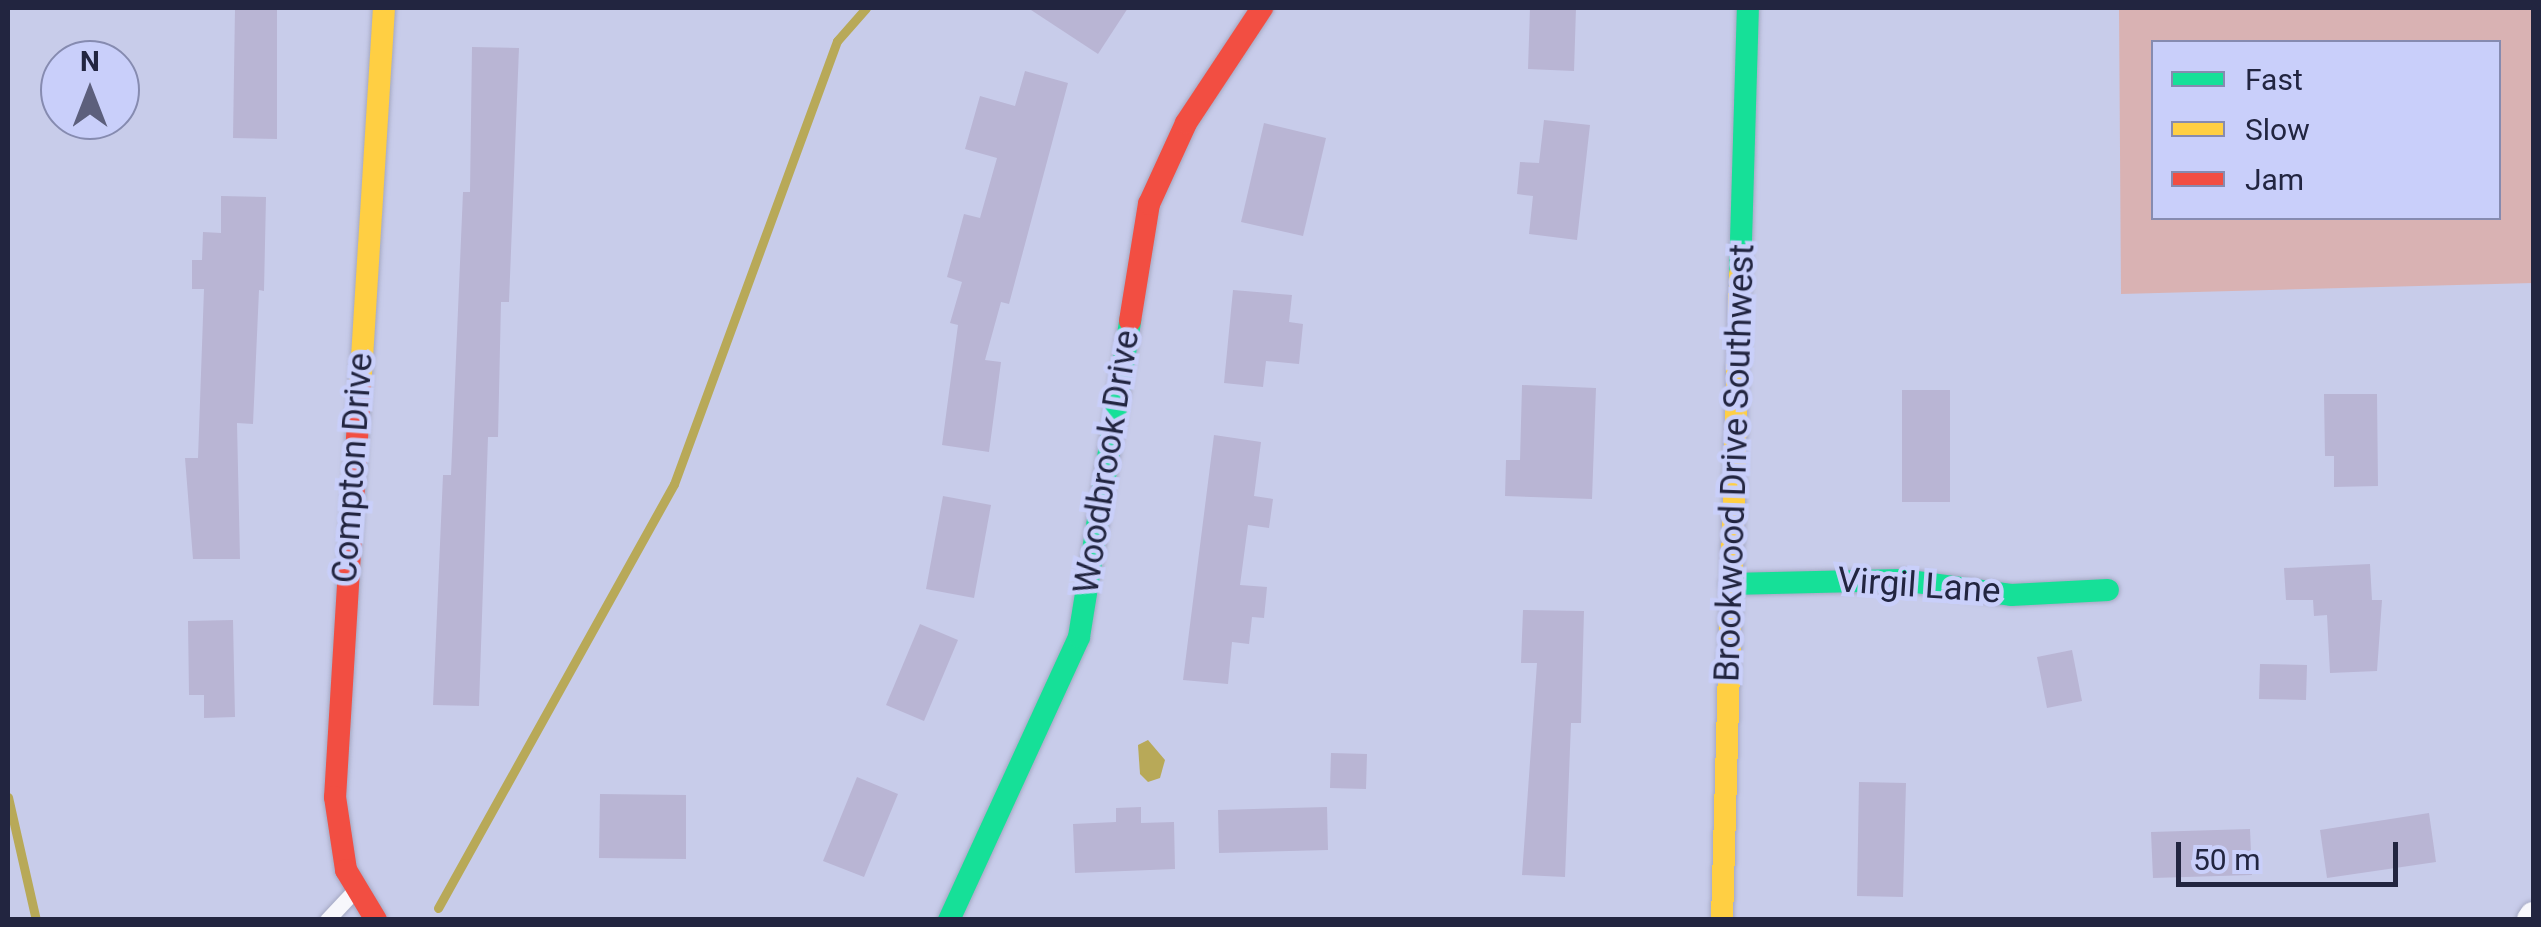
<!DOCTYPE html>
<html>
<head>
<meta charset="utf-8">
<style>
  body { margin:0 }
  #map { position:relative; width:2541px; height:927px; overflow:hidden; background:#c8ccea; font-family:Roboto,sans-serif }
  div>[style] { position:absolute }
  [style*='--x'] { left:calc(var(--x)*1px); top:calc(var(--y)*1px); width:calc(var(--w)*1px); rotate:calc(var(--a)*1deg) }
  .green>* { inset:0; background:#d9b2b3 }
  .water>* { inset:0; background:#b8a958 }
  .stream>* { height:9px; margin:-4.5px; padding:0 4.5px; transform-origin:4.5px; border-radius:4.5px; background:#b8a958 }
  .building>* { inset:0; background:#b9b5d4 }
  .roads { filter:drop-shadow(0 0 2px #a4a8c2) drop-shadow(0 0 2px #a4a8c2) }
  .lane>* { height:15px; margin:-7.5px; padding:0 7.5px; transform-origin:7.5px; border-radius:7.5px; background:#f7f7fc }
  .street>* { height:30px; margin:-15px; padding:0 15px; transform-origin:15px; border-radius:15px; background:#f7f7fc }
  .fast>* { height:22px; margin:-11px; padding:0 11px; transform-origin:11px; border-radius:11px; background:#16e098 }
  .slow>* { height:22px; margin:-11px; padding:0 11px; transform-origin:11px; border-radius:11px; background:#ffcf43 }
  .jam>* { height:22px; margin:-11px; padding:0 11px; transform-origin:11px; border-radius:11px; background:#f24e42 }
  span { translate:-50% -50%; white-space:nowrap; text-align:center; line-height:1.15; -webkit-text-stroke:9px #c9cffa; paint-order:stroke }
  .street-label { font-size:35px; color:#222540 }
  .frame { position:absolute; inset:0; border:10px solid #222540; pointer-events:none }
  .legend { position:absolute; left:2151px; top:40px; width:350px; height:180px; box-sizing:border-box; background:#c9cffa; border:2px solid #868bb0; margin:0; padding:12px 18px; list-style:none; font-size:30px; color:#222540 }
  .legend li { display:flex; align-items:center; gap:20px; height:50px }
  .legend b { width:50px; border:2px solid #868bb0 }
  .north { position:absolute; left:40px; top:40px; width:100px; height:100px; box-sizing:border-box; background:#c9cffa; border:2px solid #868bb0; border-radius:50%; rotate:0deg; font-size:28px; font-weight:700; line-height:40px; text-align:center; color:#222540 }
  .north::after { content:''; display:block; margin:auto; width:35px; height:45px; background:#5c5f7c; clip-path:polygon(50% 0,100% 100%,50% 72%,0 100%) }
  .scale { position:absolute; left:2176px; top:842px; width:222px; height:45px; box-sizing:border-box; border:5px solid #222540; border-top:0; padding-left:12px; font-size:30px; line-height:35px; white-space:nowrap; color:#222540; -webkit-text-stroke:8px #c9cffa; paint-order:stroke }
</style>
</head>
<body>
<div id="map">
  <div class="green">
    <i style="clip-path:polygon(evenodd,2119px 8px,2533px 8px,2533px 283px,2121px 294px,2119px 8px,2154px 42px,2498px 42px,2498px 218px,2154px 218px,2154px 42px)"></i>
  </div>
  <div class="water">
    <i style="clip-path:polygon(1148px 740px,1165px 760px,1160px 778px,1148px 782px,1140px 774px,1138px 745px)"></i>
  </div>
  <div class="stream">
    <i style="--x:8;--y:797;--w:126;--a:77.2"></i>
    <i style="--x:438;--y:908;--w:485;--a:-60.9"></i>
    <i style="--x:674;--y:484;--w:472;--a:-69.8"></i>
    <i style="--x:837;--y:41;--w:44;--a:-48.7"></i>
  </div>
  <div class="building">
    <i style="clip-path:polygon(235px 8px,277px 8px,277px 139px,233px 138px)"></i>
    <i style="clip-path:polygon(1028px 8px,1128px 8px,1098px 54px)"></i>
    <i style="clip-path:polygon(1530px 8px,1576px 8px,1574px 71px,1528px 69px)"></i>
    <i style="clip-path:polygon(472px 47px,519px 48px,509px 302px,501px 302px,498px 437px,488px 437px,479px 706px,433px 705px,443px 475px,451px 475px,463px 192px,470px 192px)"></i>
    <i style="clip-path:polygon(1025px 71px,1068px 83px,1009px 304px,1001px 302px,985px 360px,1001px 362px,989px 452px,942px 445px,958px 325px,950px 323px,962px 282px,947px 277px,964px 214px,980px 218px,997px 158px,965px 149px,980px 96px,1015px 106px)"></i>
    <i style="clip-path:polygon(1544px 120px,1590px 125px,1577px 240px,1529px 234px,1533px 196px,1517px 194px,1520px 162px,1539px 163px)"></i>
    <i style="clip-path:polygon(1264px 123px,1326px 138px,1303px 236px,1241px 222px)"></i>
    <i style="clip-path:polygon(221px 196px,266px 197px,264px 291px,259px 290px,253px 424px,237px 423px,240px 559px,193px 559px,185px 458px,198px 458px,204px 289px,192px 289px,192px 260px,202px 260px,203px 232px,221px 233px)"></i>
    <i style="clip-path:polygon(1233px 290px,1292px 295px,1289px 322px,1303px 324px,1299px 364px,1266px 361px,1263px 387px,1224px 383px)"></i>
    <i style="clip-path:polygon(1522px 385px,1596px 388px,1592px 499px,1505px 496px,1506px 460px,1520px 460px)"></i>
    <i style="clip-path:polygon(1902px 390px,1950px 390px,1950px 502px,1902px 502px)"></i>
    <i style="clip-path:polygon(2324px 394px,2377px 394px,2378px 486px,2334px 487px,2334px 456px,2325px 456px)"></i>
    <i style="clip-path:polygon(1214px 435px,1261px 442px,1254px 496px,1273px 499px,1269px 528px,1248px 525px,1240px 585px,1267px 587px,1264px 618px,1252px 617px,1249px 644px,1232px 642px,1228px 684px,1183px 680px)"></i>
    <i style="clip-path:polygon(943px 496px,991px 505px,974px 598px,926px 589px)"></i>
    <i style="clip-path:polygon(2370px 564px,2372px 600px,2382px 600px,2377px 671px,2330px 673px,2327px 615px,2314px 616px,2313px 600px,2286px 600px,2284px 568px)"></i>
    <i style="clip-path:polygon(1523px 610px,1584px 611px,1581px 723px,1571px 723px,1565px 877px,1522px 875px,1537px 663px,1521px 663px)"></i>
    <i style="clip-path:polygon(233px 620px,235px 717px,204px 718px,204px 695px,189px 695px,188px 621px)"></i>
    <i style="clip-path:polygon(920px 624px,958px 640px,924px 721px,886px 705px)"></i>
    <i style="clip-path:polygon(2072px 650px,2082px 701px,2047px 708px,2037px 657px)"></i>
    <i style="clip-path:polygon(2260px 664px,2307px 665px,2306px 700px,2259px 699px)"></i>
    <i style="clip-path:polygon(1331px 753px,1367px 754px,1366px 789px,1330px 788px)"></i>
    <i style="clip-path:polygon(857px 777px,898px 794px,864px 877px,823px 861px)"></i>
    <i style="clip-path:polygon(1859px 782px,1906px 783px,1903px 897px,1857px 896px)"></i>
    <i style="clip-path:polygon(600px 794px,686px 795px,686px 859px,599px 858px)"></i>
    <i style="clip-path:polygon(1141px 807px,1141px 823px,1174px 822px,1175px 869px,1075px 873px,1073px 824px,1116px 822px,1116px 808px)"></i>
    <i style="clip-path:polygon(1327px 807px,1328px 850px,1219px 853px,1218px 810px)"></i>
    <i style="clip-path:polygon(2429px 813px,2436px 862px,2327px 878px,2320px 830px)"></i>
    <i style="clip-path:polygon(2250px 829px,2252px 875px,2153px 878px,2151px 832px)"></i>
  </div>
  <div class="roads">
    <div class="lane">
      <i style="--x:327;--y:920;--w:41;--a:-47"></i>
    </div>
    <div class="street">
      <i style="--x:2532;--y:920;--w:4;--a:-56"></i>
    </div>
    <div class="fast">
      <i style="--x:1740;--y:274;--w:266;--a:-88.3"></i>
      <i style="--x:1730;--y:584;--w:172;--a:-1.3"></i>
      <i style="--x:1902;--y:580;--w:110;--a:7.8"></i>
      <i style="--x:2011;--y:595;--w:97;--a:-3"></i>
      <i style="--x:949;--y:920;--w:311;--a:-65.3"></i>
      <i style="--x:1079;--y:637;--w:320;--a:-80.8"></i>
    </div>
    <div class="slow">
      <i style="--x:360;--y:389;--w:382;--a:-86.4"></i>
      <i style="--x:1722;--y:920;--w:646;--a:-88.4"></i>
    </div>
    <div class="jam">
      <i style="--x:1130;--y:321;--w:119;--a:-80.8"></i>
      <i style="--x:1149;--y:204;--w:89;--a:-65.4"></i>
      <i style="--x:1186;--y:123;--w:138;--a:-56.5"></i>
      <i style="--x:360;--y:389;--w:409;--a:93.5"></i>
      <i style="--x:335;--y:797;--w:74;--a:81.4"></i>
      <i style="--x:346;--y:870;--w:58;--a:59"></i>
    </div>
  </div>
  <div class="street-label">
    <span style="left:1107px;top:462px;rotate:-81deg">Woodbrook Drive</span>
    <span style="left:1735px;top:463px;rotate:-88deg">Brookwood Drive Southwest</span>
    <span style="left:353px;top:468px;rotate:-86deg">Compton Drive</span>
    <span style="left:1919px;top:586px;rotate:4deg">Virgil Lane</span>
  </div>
  <div class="frame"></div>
  <ul class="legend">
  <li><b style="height:12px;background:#16e098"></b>Fast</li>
  <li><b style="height:12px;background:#ffcf43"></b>Slow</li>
  <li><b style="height:12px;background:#f24e42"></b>Jam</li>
  </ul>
  <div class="north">N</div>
  <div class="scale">50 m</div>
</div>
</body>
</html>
